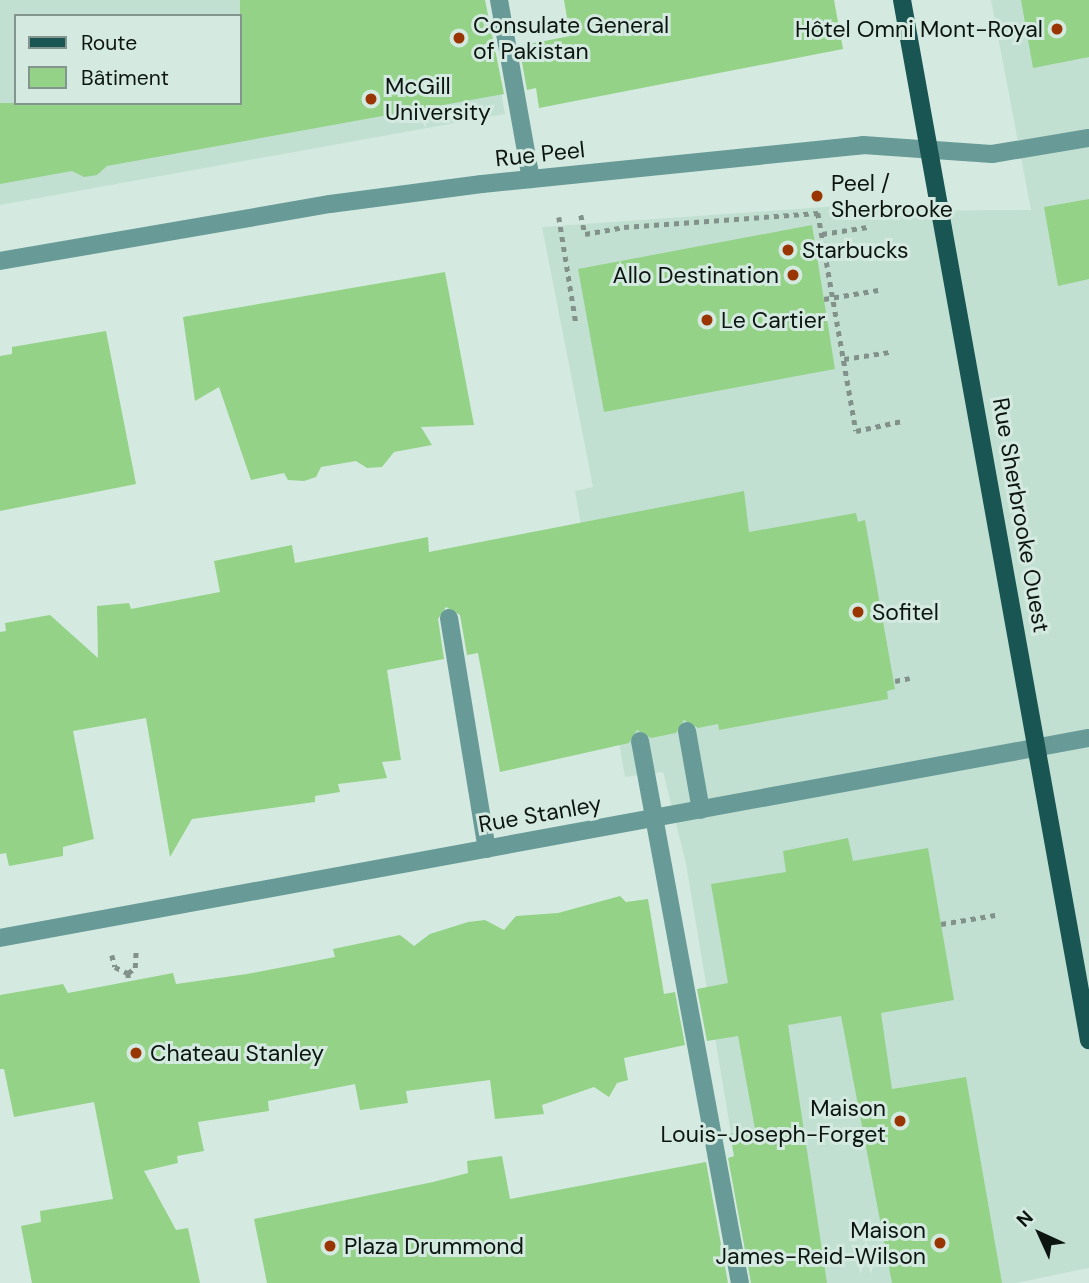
<!DOCTYPE html>
<html>
<head>
<meta charset="utf-8">
<style>
  body { margin:0 }
  #map { position:relative; width:1089px; height:1283px; overflow:hidden; background:#d4eae0; font-family:"DM Sans",sans-serif }
  div>[style] { position:absolute }
  [style*='--x'] { left:calc(var(--x)*1px); top:calc(var(--y)*1px); width:calc(var(--w)*1px); rotate:calc(var(--a)*1deg) }
  .built>* { inset:0; background:#c2e0d2 }
  .building>* { inset:0; background:#94d288 }
  .path>* { height:4.5px; margin-top:-2.25px; transform-origin:0; background:repeating-linear-gradient(90deg,#82928b 0 5px,transparent 0 10px) }
  .service>* { height:18px; margin:-9px; padding:0 9px; transform-origin:9px; border-radius:9px; background:#689a97 }
  .minor>* { height:18px; margin:-9px; padding:0 9px; transform-origin:9px; border-radius:9px; background:#689a97 }
  .tertiary>* { height:18px; margin:-9px; padding:0 9px; transform-origin:9px; border-radius:9px; background:#689a97 }
  .primary>* { height:18px; margin:-9px; padding:0 9px; transform-origin:9px; border-radius:9px; background:#185553 }
  .dots>* { width:19px; height:19px; translate:-50% -50%; box-sizing:border-box; border:4px solid #d4eae0; border-radius:50% }
  span { translate:-50% -50%; white-space:nowrap; text-align:center; line-height:1.15; -webkit-text-stroke:6px #d4eae0; paint-order:stroke }
  .poi-label { font-size:23px; color:#0d1511 }
  .left { translate:0 -50%; text-align:left }
  .right { translate:-100% -50%; text-align:right }
  .street-label { font-size:23px; color:#0d1511 }
  .legend { position:absolute; left:14px; top:14px; width:228px; height:91px; box-sizing:border-box; background:#d4eae0; border:2px solid #84958d; margin:0; padding:9px 12px; list-style:none; font-size:21px; color:#0d1511 }
  .legend li { display:flex; align-items:center; gap:14px; height:35px }
  .legend b { width:35px; border:2px solid #84958d }
  .north { position:absolute; left:1005px; top:1199px; width:70px; height:70px; -webkit-text-stroke:5px #d4eae0; paint-order:stroke; rotate:315deg; font-size:19px; font-weight:700; line-height:28px; text-align:center; color:#0d1511 }
  .north::after { content:''; display:block; margin:auto; width:24px; height:32px; background:#0d1511; clip-path:polygon(50% 0,100% 100%,50% 72%,0 100%) }
</style>
</head>
<body>
<div id="map">
  <div class="built">
    <i style="clip-path:polygon(evenodd,0 0,485px 0,505px 114px,0 205px,0 0,16px 16px,240px 16px,240px 103px,16px 103px,16px 16px)"></i>
    <i style="clip-path:polygon(991px 0,1089px 0,1089px 1268px,1016px 1283px,756px 1283px,686px 864px,663px 772px,625px 777px,575px 491px,593px 487px,542px 227px,838px 206px,859px 211px,1031px 210px)"></i>
  </div>
  <div class="building">
    <i style="clip-path:polygon(240px 0,485px 0,504px 94px,107px 166px,97px 175px,84px 177px,72px 171px,0 184px,0 103px,240px 103px)"></i>
    <i style="clip-path:polygon(564px 0,834px 0,843px 49px,539px 108px,536px 88px,527px 90px,519px 46px,570px 36px)"></i>
    <i style="clip-path:polygon(1021px 0,1089px 0,1089px 57px,1033px 68px)"></i>
    <i style="clip-path:polygon(1089px 199px,1089px 279px,1058px 286px,1044px 207px)"></i>
    <i style="clip-path:polygon(812px 225px,835px 369px,604px 412px,578px 269px)"></i>
    <i style="clip-path:polygon(445px 272px,474px 425px,421px 427px,432px 445px,394px 452px,382px 467px,367px 468px,356px 461px,321px 467px,316px 477px,304px 481px,288px 480px,284px 473px,251px 480px,219px 387px,195px 401px,183px 317px)"></i>
    <i style="clip-path:polygon(106px 331px,136px 484px,0 511px,0 356px,12px 354px,12px 347px)"></i>
    <i style="clip-path:polygon(744px 491px,749px 532px,856px 513px,858px 522px,865px 520px,895px 689px,887px 691px,888px 699px,719px 730px,718px 724px,698px 728px,684px 720px,676px 733px,651px 738px,637px 730px,629px 743px,500px 772px,478px 653px,467px 655px,460px 615px,446px 607px,438px 619px,444px 659px,387px 670px,401px 760px,382px 762px,387px 778px,338px 784px,340px 792px,315px 796px,315px 802px,192px 819px,170px 857px,146px 718px,73px 731px,94px 839px,63px 847px,63px 856px,9px 866px,6px 853px,0 854px,0 632px,6px 631px,5px 623px,50px 615px,98px 658px,97px 606px,129px 603px,131px 609px,220px 592px,214px 561px,292px 545px,295px 563px,428px 537px,429px 552px)"></i>
    <i style="clip-path:polygon(848px 838px,853px 861px,928px 848px,954px 1000px,881px 1013px,892px 1089px,966px 1077px,1002px 1283px,892px 1283px,841px 1016px,788px 1025px,827px 1283px,751px 1283px,728px 1158px,734px 1156px,730px 1134px,755px 1129px,738px 1036px,707px 1041px,697px 989px,728px 983px,711px 884px,786px 872px,783px 851px)"></i>
    <i style="clip-path:polygon(620px 896px,626px 902px,648px 899px,664px 994px,675px 992px,685px 1045px,624px 1058px,628px 1080px,617px 1083px,609px 1097px,594px 1087px,542px 1105px,544px 1114px,495px 1119px,490px 1080px,406px 1091px,408px 1103px,360px 1110px,355px 1084px,268px 1101px,269px 1111px,198px 1122px,204px 1151px,177px 1156px,178px 1163px,144px 1171px,176px 1230px,188px 1228px,200px 1283px,32px 1283px,21px 1226px,41px 1222px,40px 1211px,113px 1199px,94px 1102px,14px 1117px,4px 1069px,0 1069px,0 995px,63px 984px,68px 993px,173px 973px,176px 984px,247px 974px,335px 957px,333px 949px,400px 935px,414px 946px,430px 934px,468px 922px,485px 920px,504px 930px,516px 916px,558px 913px)"></i>
    <i style="clip-path:polygon(502px 1156px,510px 1199px,706px 1162px,728px 1283px,267px 1283px,254px 1219px,433px 1182px,468px 1173px,467px 1161px)"></i>
  </div>
  <div class="path">
    <i style="--x:581;--y:215;--w:19;--a:78"></i>
    <i style="--x:585;--y:234;--w:40;--a:-10"></i>
    <i style="--x:624;--y:227;--w:195;--a:-4.1"></i>
    <i style="--x:818;--y:213;--w:221;--a:80.1"></i>
    <i style="--x:856;--y:431;--w:47;--a:-12.3"></i>
    <i style="--x:559;--y:217;--w:107;--a:80.9"></i>
    <i style="--x:822;--y:234;--w:46;--a:-8.8"></i>
    <i style="--x:824;--y:299;--w:55;--a:-9.5"></i>
    <i style="--x:844;--y:359;--w:47;--a:-8.7"></i>
    <i style="--x:895;--y:681;--w:15;--a:-11"></i>
    <i style="--x:941;--y:924;--w:55;--a:-9.5"></i>
    <i style="--x:112;--y:955;--w:12;--a:76"></i>
    <i style="--x:115;--y:967;--w:14;--a:25"></i>
    <i style="--x:128;--y:973;--w:9;--a:-36"></i>
    <i style="--x:135;--y:968;--w:17;--a:-87"></i>
    <i style="--x:128;--y:973;--w:9;--a:84"></i>
  </div>
  <div class="service">
    <i style="--x:499;--y:0;--w:182;--a:79.9"></i>
    <i style="--x:449;--y:618;--w:234;--a:80.7"></i>
    <i style="--x:687;--y:731;--w:80;--a:80"></i>
    <i style="--x:640;--y:741;--w:551;--a:79.55"></i>
  </div>
  <div class="minor">
    <i style="--x:0;--y:938;--w:1107;--a:-10.41"></i>
  </div>
  <div class="tertiary">
    <i style="--x:0;--y:261;--w:335;--a:-9.8"></i>
    <i style="--x:330;--y:204;--w:153;--a:-7.5"></i>
    <i style="--x:482;--y:184;--w:383;--a:-5.8"></i>
    <i style="--x:863;--y:145;--w:129;--a:4"></i>
    <i style="--x:992;--y:154;--w:98;--a:-9.4"></i>
  </div>
  <div class="primary">
    <i style="--x:902;--y:0;--w:1057;--a:79.81"></i>
  </div>
  <div class="dots">
    <i style="left:1057px;top:29px;background:#993501"></i>
    <i style="left:459px;top:38px;background:#993501"></i>
    <i style="left:371px;top:99px;background:#993501"></i>
    <i style="left:817px;top:196px;background:#993501"></i>
    <i style="left:788px;top:250px;background:#993501"></i>
    <i style="left:793px;top:275px;background:#993501"></i>
    <i style="left:707px;top:320px;background:#993501"></i>
    <i style="left:858px;top:612px;background:#993501"></i>
    <i style="left:136px;top:1053px;background:#993501"></i>
    <i style="left:900px;top:1121px;background:#993501"></i>
    <i style="left:940px;top:1243px;background:#993501"></i>
    <i style="left:330px;top:1246px;background:#993501"></i>
  </div>
  <div class="poi-label">
    <span class="left" style="left:473px;top:38px">Consulate General<br>of Pakistan</span>
    <span class="right" style="left:1043px;top:29px">Hôtel Omni Mont-Royal</span>
    <span class="left" style="left:385px;top:99px">McGill<br>University</span>
    <span class="left" style="left:831px;top:196px">Peel /<br>Sherbrooke</span>
    <span class="left" style="left:802px;top:250px">Starbucks</span>
    <span class="right" style="left:779px;top:275px">Allo Destination</span>
    <span class="left" style="left:721px;top:320px">Le Cartier</span>
    <span class="left" style="left:872px;top:612px">Sofitel</span>
    <span class="left" style="left:150px;top:1053px">Chateau Stanley</span>
    <span class="right" style="left:886px;top:1121px">Maison<br>Louis-Joseph-Forget</span>
    <span class="right" style="left:926px;top:1243px">Maison<br>James-Reid-Wilson</span>
    <span class="left" style="left:344px;top:1246px">Plaza Drummond</span>
  </div>
  <div class="street-label">
    <span style="left:540px;top:154px;rotate:-6deg">Rue Peel</span>
    <span style="left:1021px;top:515px;rotate:80deg">Rue Sherbrooke Ouest</span>
    <span style="left:540px;top:814px;rotate:-10deg">Rue Stanley</span>
  </div>
  <ul class="legend">
  <li><b style="height:9px;background:#185553"></b>Route</li>
  <li><b style="height:19px;background:#94d288"></b>Bâtiment</li>
  </ul>
  <div class="north">N</div>
</div>
</body>
</html>
